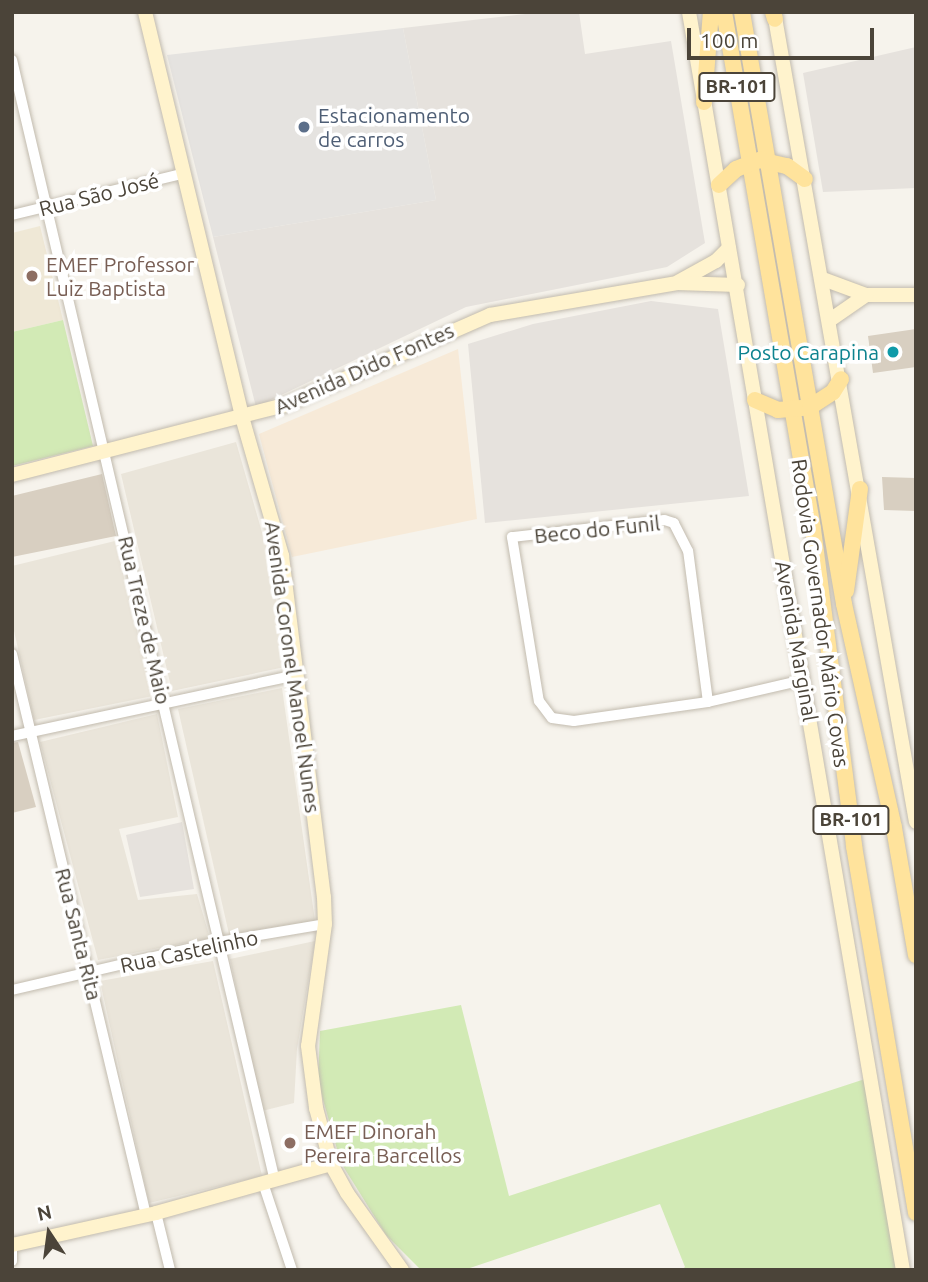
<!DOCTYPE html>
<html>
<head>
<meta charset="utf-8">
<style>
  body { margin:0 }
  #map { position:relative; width:928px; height:1282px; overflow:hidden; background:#f6f3ec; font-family:Ubuntu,sans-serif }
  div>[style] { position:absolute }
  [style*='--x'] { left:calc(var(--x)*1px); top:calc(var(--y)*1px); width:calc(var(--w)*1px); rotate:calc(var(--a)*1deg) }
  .residential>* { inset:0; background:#eae5da }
  .commercial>* { inset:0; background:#f7ead8 }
  .industrial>* { inset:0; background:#e6e2dd }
  .education>* { inset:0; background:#efe8d6 }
  .green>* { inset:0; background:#d2eab5 }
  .parking>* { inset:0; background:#e5e3e0 }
  .building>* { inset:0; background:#d8cfc1 }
  .roads { filter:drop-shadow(0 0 2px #c2bbae) drop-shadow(0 0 2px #c2bbae) }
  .street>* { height:10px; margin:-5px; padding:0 5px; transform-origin:5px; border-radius:5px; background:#fff }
  .secondary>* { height:14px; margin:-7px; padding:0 7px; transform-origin:7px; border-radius:7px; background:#fff3cd }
  .primary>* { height:16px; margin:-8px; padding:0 8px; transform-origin:8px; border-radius:8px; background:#ffe39c }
  .dots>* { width:19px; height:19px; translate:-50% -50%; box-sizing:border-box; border:4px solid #fff; border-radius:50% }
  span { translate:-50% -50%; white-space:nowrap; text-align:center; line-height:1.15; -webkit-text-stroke:7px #fff; paint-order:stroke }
  .shield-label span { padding:2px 5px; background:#fff; border:2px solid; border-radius:5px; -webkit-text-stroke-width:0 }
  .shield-label { font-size:19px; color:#4b4439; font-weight:700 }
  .service-label { font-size:21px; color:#4e5e75 }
  .left { translate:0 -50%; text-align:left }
  .street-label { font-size:21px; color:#4b4439 }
  .education-label { font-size:21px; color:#785e54 }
  .culture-label { font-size:21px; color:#0d838f }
  .right { translate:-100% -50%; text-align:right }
  .frame { position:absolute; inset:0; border:14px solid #4b4439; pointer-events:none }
  .north { position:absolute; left:14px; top:1198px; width:70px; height:70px; -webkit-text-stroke:5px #fff; paint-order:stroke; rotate:347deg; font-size:19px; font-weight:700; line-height:28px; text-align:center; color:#4b4439 }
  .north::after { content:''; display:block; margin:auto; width:24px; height:32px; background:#4b4439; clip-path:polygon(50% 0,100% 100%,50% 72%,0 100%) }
  .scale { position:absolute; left:687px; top:28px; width:187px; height:32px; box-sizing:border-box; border:4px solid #4b4439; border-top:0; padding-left:9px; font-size:21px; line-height:24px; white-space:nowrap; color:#4b4439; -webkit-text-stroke:5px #fff; paint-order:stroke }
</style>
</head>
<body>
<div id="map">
  <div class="residential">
    <i style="clip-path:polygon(236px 442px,272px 567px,285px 667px,172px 691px,121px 474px)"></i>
    <i style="clip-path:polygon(115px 541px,153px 696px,34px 720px,12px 622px,12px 566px)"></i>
    <i style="clip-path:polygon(282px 688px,315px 921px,229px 934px,178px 709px)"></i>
    <i style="clip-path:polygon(157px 714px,178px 817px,119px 829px,138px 900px,197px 894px,210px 938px,98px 960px,40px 742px)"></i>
    <i style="clip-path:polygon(315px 941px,297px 1049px,294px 1103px,262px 1111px,230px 959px)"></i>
    <i style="clip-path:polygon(213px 961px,262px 1176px,149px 1203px,100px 981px)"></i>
  </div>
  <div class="commercial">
    <i style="clip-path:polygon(458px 349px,477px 519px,292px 557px,259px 434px)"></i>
  </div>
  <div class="industrial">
    <i style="clip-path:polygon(542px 12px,579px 12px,585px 54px,671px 41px,705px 243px,667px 267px,466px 307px,256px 407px,213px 237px,436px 200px,403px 28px)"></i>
    <i style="clip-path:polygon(916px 47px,916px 188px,823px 192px,803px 73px)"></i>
    <i style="clip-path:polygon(651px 301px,718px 309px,749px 496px,485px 523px,468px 344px,533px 324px)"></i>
    <i style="clip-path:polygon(182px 822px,194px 889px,140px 897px,126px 835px)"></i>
  </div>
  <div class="education">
    <i style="clip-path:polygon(40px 226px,63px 320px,12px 332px,12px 233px)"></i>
  </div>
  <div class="green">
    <i style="clip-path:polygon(63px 320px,93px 446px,12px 466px,12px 332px)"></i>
    <i style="clip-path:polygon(461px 1005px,509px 1196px,868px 1078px,899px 1270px,681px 1270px,685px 1267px,660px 1204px,464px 1270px,421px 1270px,386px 1235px,341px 1163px,318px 1082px,320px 1031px)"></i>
  </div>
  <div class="parking">
    <i style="clip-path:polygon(403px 28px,436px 200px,213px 237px,167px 55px)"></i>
  </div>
  <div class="building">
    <i style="clip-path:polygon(916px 329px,916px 367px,873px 373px,868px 336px)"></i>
    <i style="clip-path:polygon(102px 474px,116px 536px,12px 557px,12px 496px)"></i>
    <i style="clip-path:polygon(882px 477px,916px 478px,916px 511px,884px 510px)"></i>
    <i style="clip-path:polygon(18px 742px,36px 807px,12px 813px,12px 743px)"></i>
  </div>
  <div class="roads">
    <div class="street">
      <i style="--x:12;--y:60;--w:1151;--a:76.8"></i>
      <i style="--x:12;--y:215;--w:178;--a:-13.6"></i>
      <i style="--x:12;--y:654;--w:577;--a:76.57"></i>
      <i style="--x:708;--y:702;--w:152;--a:-97.5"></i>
      <i style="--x:688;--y:551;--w:31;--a:-117"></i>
      <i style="--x:674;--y:523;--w:10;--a:-163"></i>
      <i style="--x:664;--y:520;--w:153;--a:173.6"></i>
      <i style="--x:512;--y:537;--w:166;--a:80.7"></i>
      <i style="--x:539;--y:701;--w:21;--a:53"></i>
      <i style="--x:552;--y:718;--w:22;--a:8"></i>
      <i style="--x:574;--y:721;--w:135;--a:-8.1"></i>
      <i style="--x:708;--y:702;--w:98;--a:-13"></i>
      <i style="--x:12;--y:736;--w:291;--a:-12.1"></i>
      <i style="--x:12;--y:990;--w:212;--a:-13.1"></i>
      <i style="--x:218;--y:942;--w:109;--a:-9.5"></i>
      <i style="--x:263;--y:1183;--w:92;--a:71.6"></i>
      <i style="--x:156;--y:1213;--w:59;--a:76.2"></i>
      <i style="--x:12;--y:1242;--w:19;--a:90"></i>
    </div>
    <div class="secondary">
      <i style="--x:145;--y:12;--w:416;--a:76.5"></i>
      <i style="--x:242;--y:417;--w:145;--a:73.9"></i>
      <i style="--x:282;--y:556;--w:344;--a:83"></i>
      <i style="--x:324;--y:897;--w:27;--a:88"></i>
      <i style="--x:325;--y:924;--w:123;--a:97.9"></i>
      <i style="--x:308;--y:1046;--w:63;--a:82.6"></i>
      <i style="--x:316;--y:1108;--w:58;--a:75"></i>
      <i style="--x:331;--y:1164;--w:33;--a:61"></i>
      <i style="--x:347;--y:1193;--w:95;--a:54.5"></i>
      <i style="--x:689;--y:12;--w:1276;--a:80.35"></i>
      <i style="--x:774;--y:12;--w:822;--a:80.06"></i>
      <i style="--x:823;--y:279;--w:46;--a:20.4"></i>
      <i style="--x:866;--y:295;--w:50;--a:0"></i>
      <i style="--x:678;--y:282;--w:43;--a:-28.9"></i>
      <i style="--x:716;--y:261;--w:18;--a:-45"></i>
      <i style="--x:830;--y:320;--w:44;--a:-34.8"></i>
      <i style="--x:12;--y:475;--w:282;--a:-14.4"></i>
      <i style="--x:285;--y:405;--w:224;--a:-23.7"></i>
      <i style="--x:490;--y:315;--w:190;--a:-9.7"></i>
      <i style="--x:677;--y:283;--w:61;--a:1.9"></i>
      <i style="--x:12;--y:1245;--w:148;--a:-12.5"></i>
      <i style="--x:156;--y:1213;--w:182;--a:-15.6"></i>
    </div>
    <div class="primary">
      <i style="--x:724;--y:12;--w:525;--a:80.23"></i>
      <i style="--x:813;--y:529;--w:320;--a:82.6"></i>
      <i style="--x:854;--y:846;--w:372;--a:80.4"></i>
      <i style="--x:742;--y:12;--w:601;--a:80.22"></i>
      <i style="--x:844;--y:604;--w:230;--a:77.4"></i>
      <i style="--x:894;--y:828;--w:129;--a:80.2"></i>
      <i style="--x:773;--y:12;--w:7;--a:74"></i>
      <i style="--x:704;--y:102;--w:90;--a:-85.6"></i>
      <i style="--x:719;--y:185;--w:23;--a:-43"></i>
      <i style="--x:736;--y:169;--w:26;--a:-21"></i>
      <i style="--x:760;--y:160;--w:28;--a:13"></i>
      <i style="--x:787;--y:166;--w:22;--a:36"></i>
      <i style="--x:755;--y:400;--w:25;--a:23"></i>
      <i style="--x:778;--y:410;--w:32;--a:-5"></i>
      <i style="--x:810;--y:407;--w:27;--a:-33"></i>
      <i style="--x:833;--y:392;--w:15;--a:-58"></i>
      <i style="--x:846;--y:591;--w:103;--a:-82.2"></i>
    </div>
  </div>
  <div class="dots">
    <i style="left:304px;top:127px;background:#5c6f8a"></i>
    <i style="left:32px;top:276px;background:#8d6e63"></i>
    <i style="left:893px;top:352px;background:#0f9aa8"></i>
    <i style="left:290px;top:1143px;background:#8d6e63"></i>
  </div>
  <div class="shield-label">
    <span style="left:737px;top:87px">BR-101</span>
    <span style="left:851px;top:820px">BR-101</span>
  </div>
  <div class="service-label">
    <span class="left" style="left:318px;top:127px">Estacionamento<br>de carros</span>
  </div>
  <div class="street-label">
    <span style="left:99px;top:194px;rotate:-14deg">Rua São José</span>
    <span style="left:364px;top:368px;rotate:-24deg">Avenida Dido Fontes</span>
    <span style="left:597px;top:529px;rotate:-6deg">Beco do Funil</span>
    <span style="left:821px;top:613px;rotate:82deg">Rodovia Governador Mário Covas</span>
    <span style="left:145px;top:620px;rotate:77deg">Rua Treze de Maio</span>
    <span style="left:797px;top:641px;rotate:80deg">Avenida Marginal</span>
    <span style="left:293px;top:667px;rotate:82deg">Avenida Coronel Manoel Nunes</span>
    <span style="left:79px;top:934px;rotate:76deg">Rua Santa Rita</span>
    <span style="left:189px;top:951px;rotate:-12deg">Rua Castelinho</span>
  </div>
  <div class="education-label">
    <span class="left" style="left:46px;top:276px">EMEF Professor<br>Luiz Baptista</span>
    <span class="left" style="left:304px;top:1143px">EMEF Dinorah<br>Pereira Barcellos</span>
  </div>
  <div class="culture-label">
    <span class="right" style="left:879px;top:352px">Posto Carapina</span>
  </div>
  <div class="frame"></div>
  <div class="north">N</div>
  <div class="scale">100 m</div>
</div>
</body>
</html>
